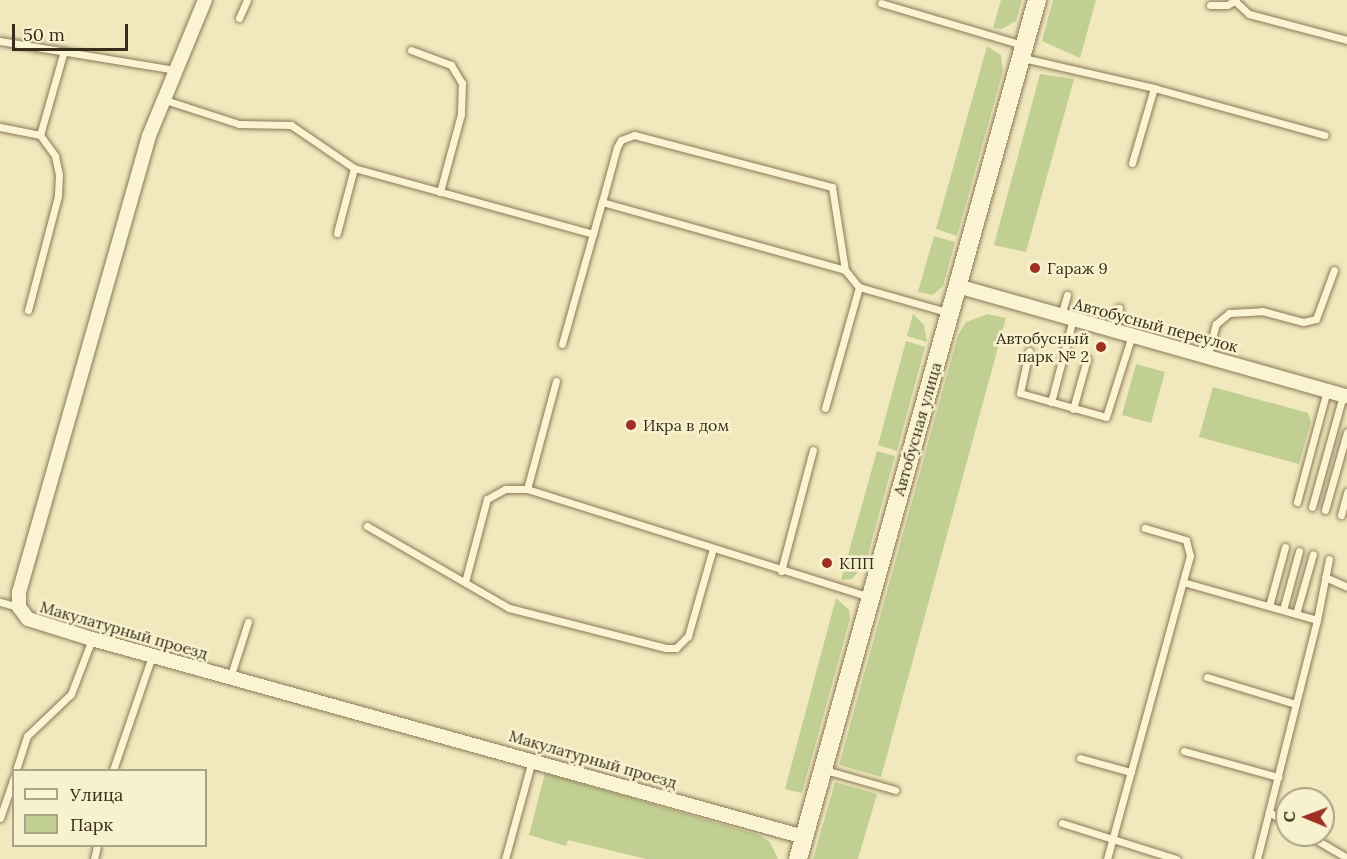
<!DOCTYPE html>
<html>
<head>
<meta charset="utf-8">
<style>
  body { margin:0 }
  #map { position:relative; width:1347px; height:859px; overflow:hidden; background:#f1e8be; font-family:Lora,serif }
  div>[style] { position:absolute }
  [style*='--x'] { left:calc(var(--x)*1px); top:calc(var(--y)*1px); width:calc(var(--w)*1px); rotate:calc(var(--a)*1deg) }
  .green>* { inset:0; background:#c1cf92 }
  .roads { filter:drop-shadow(0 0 2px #8a7856) drop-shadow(0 0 2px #8a7856) }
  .lane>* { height:7px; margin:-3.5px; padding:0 3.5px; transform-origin:3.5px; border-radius:3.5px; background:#fbf4d2 }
  .street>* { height:14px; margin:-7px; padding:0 7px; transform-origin:7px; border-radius:7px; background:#fbf4d2 }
  .secondary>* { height:18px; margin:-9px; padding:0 9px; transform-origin:9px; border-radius:9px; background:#fbf4d2 }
  .dots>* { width:16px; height:16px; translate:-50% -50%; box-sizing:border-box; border:3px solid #f8f1ce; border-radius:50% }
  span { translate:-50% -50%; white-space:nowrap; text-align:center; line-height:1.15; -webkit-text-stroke:5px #f8f1ce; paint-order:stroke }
  .poi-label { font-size:16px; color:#382d1b }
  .left { translate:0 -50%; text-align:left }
  .right { translate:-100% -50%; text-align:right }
  .street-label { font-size:16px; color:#382d1b }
  .legend { position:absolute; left:12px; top:769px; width:195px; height:78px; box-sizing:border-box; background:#f8f1ce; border:2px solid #aba386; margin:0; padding:8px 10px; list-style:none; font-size:18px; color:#382d1b }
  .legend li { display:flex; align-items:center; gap:12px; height:30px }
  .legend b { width:30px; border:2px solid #aba386 }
  .north { position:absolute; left:1275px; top:787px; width:60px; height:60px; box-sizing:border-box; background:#f8f1ce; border:2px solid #aba386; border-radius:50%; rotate:271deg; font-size:16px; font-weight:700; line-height:24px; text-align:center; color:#382d1b }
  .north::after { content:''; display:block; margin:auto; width:21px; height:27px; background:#9d3022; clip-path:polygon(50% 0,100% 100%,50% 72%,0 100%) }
  .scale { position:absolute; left:12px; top:24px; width:116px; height:27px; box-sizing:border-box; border:3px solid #382d1b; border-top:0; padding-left:8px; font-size:18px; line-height:21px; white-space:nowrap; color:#382d1b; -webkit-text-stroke:4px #f8f1ce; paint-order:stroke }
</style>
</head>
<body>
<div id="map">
  <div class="green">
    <i style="clip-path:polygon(1001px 0,1022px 0,1016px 21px,1002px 29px,993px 28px)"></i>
    <i style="clip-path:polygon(1053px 0,1096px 0,1080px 58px,1042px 41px)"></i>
    <i style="clip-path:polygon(987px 46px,1001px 55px,1003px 71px,957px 236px,936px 229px)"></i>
    <i style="clip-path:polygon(1040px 74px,1074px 79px,1026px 252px,994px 245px)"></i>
    <i style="clip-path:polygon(934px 236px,955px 242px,943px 286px,933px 295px,918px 292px)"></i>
    <i style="clip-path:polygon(913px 314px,924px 325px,927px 342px,907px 336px)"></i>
    <i style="clip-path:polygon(988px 314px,1006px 318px,881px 777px,839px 765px,958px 335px,966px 322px)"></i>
    <i style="clip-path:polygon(906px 341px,925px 347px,897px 451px,878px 445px)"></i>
    <i style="clip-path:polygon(1136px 364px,1165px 372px,1151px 423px,1122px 415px)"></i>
    <i style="clip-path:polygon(1213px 387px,1308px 413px,1311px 422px,1299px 464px,1199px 437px)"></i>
    <i style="clip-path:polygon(877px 451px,895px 456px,866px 562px,852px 579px,841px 580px)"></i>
    <i style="clip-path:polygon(836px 598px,849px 610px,850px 619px,802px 793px,785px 789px)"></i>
    <i style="clip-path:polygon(545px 773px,759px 835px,770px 842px,778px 859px,646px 859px,568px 840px,566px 846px,529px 835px)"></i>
    <i style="clip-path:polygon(835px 782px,877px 794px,858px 859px,813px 859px)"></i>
  </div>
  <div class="roads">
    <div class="lane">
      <i style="--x:1235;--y:1;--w:19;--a:43"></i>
      <i style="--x:1249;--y:14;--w:101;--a:14.9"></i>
      <i style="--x:881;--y:3;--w:148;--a:16.5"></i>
      <i style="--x:1210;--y:5;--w:17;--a:0"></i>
      <i style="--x:1227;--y:5;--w:10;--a:-29"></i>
      <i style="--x:239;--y:18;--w:20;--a:-66"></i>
      <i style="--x:0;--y:41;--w:177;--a:9.4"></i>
      <i style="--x:411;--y:50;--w:43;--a:20.6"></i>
      <i style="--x:451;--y:65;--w:21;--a:59"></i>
      <i style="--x:462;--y:83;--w:31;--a:92"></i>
      <i style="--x:461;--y:114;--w:81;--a:105.1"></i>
      <i style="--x:1023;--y:58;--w:134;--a:12.9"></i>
      <i style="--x:1154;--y:88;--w:177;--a:15.4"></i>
      <i style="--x:162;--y:99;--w:81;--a:18"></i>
      <i style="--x:239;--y:124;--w:52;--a:1.1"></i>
      <i style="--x:291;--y:125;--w:76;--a:34.3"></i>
      <i style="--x:354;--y:168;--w:248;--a:15.4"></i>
      <i style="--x:0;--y:127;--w:41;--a:11.3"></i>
      <i style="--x:40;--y:135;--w:26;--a:54"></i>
      <i style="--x:55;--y:156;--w:19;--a:78"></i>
      <i style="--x:59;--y:175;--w:21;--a:93"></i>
      <i style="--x:58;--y:196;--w:118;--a:104.7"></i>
      <i style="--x:40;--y:135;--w:87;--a:-74.1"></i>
      <i style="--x:1132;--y:163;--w:78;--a:-73.7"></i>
      <i style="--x:602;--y:202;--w:57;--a:-74.7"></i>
      <i style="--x:617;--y:147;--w:8;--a:-60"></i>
      <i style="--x:621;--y:140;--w:14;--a:-21"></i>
      <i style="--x:634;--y:135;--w:205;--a:14.7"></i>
      <i style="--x:832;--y:187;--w:84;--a:81.1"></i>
      <i style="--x:337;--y:233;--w:67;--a:-75.3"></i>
      <i style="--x:1061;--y:316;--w:22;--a:-74"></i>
      <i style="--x:1113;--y:330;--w:23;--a:-75"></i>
      <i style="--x:562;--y:344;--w:148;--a:-74.3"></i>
      <i style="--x:602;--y:202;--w:252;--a:15.6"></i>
      <i style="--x:845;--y:270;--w:22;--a:51"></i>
      <i style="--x:1029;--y:351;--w:43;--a:102.1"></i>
      <i style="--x:1020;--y:393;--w:89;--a:15.6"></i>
      <i style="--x:1106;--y:417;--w:86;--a:-72.4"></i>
      <i style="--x:1208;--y:355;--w:32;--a:-76"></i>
      <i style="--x:1216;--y:324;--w:17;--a:-40"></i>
      <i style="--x:1229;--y:313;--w:33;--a:-3"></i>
      <i style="--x:1262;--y:311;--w:42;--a:15"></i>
      <i style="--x:1303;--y:322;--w:13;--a:-13"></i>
      <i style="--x:1316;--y:319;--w:52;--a:-69.8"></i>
      <i style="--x:556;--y:381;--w:112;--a:105"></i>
      <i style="--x:527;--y:489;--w:359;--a:17.5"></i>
      <i style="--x:1051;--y:402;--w:86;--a:-75.2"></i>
      <i style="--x:825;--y:408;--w:126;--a:-74.3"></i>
      <i style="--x:859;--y:287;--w:95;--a:15.9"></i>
      <i style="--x:1073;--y:409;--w:52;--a:-74.4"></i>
      <i style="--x:1297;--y:502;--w:116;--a:-75"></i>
      <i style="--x:1312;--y:507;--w:116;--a:-74.5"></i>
      <i style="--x:1325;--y:510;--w:81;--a:-74.2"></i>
      <i style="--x:1341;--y:515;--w:24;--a:-75"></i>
      <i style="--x:367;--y:526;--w:164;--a:30"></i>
      <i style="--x:509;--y:608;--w:162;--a:14.3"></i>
      <i style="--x:666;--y:648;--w:10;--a:0"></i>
      <i style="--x:676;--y:648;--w:17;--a:-45"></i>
      <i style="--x:688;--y:636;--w:91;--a:-74.1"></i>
      <i style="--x:781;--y:571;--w:125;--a:-75.2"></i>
      <i style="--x:1325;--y:577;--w:24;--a:24"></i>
      <i style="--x:465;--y:582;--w:86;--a:-75.2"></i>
      <i style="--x:487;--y:499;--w:21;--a:-29"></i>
      <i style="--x:505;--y:489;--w:22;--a:0"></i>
      <i style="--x:1183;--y:582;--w:139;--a:15.8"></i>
      <i style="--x:0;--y:602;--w:20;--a:15"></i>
      <i style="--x:1269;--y:606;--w:61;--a:-74.8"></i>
      <i style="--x:1283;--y:610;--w:61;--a:-74.8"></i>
      <i style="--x:1296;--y:614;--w:62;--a:-74.2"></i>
      <i style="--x:1207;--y:677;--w:93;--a:16.9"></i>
      <i style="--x:230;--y:678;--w:59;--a:-72.2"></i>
      <i style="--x:1184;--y:751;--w:98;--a:15.5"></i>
      <i style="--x:1080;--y:758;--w:53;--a:15.4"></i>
      <i style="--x:16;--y:770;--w:36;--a:-72"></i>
      <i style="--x:27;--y:736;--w:61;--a:-43.7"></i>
      <i style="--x:71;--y:694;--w:59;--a:-69.1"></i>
      <i style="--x:113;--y:770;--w:120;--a:-71.1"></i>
      <i style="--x:825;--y:770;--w:73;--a:15.9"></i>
      <i style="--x:1269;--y:812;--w:21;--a:31"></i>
      <i style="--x:0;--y:818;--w:43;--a:-71.1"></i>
      <i style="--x:1062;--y:823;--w:120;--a:17.5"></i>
      <i style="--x:1308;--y:835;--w:45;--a:30.5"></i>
      <i style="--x:94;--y:859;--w:13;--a:-77"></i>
      <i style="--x:505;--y:859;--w:103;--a:-74.7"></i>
      <i style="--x:1107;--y:859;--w:314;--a:-74.7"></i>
      <i style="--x:1190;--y:556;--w:16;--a:-104"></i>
      <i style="--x:1186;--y:540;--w:43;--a:-163.7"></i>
      <i style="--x:1257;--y:859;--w:246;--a:-75.9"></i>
      <i style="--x:1317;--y:620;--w:62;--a:-78.9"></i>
    </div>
    <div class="street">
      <i style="--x:205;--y:0;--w:147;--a:112.4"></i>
      <i style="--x:149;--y:136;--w:474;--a:105.9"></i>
      <i style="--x:19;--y:592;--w:15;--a:90"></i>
      <i style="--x:19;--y:607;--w:15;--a:53"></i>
      <i style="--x:28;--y:619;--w:67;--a:17.4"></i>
      <i style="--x:92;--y:639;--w:739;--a:15.54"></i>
      <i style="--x:957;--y:286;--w:405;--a:15.8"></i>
    </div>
    <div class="secondary">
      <i style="--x:798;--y:859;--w:892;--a:-74.45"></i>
    </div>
  </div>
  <div class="dots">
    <i style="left:1035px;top:268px;background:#9d3022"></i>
    <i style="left:1101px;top:347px;background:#9d3022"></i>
    <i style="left:631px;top:425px;background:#9d3022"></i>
    <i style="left:827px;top:563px;background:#9d3022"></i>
  </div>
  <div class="poi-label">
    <span class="left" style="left:1047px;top:268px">Гараж 9</span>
    <span class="right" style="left:1089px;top:347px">Автобусный<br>парк № 2</span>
    <span class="left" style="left:643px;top:425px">Икра в дом</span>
    <span class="left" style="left:839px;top:563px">КПП</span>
  </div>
  <div class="street-label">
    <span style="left:1156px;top:325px;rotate:15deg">Автобусный переулок</span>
    <span style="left:917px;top:429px;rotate:-74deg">Автобусная улица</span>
    <span style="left:124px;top:630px;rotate:16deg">Макулатурный проезд</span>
    <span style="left:593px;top:759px;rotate:16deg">Макулатурный проезд</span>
  </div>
  <ul class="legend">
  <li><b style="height:8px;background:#fbf4d2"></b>Улица</li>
  <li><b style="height:16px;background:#c1cf92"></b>Парк</li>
  </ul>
  <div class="north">С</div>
  <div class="scale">50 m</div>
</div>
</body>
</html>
